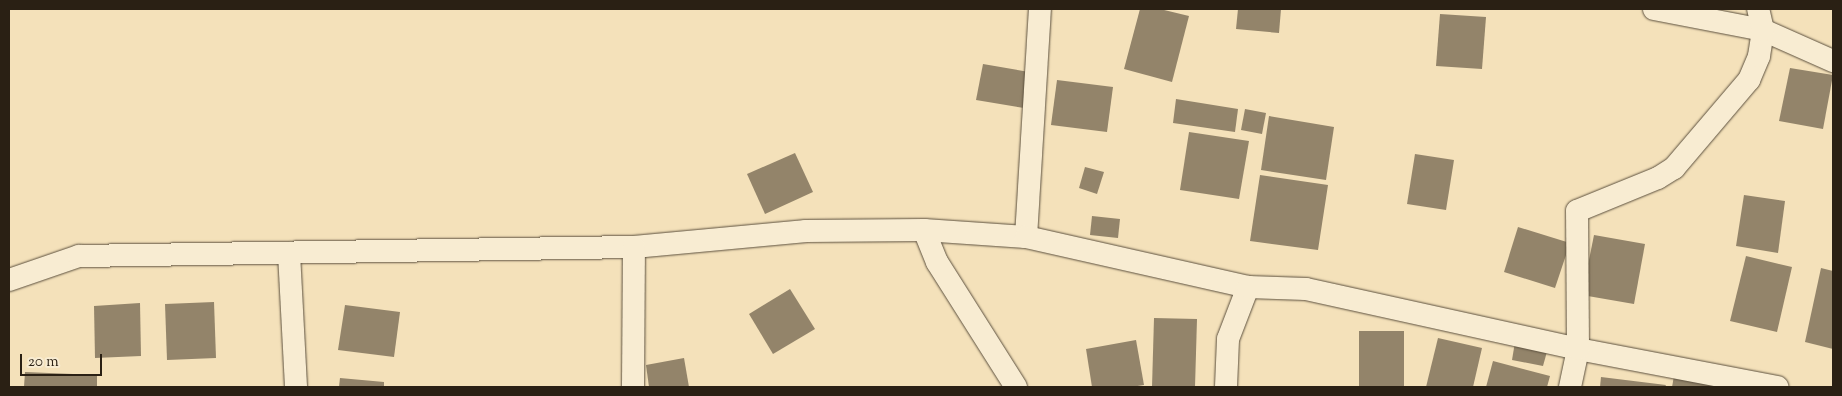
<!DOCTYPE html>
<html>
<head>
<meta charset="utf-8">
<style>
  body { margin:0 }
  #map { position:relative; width:1842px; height:396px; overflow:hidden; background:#f4e1ba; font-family:"Sorts Mill Goudy",serif }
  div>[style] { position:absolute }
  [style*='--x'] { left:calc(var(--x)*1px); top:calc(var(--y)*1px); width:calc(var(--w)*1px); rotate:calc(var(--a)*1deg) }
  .building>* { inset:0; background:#93846a }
  .roads { filter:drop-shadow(0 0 1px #5c503e) drop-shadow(0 0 1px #5c503e) }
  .minor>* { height:22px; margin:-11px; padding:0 11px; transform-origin:11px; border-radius:11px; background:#f8ecd2 }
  span { translate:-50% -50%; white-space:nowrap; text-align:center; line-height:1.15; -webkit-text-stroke:4.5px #f8ecd2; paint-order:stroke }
  .frame { position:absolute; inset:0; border:10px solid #2a2014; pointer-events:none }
  .scale { position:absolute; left:20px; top:354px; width:82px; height:22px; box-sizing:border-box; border:2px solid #2a2014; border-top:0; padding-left:6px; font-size:15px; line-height:18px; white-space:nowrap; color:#2a2014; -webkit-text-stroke:4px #f8ecd2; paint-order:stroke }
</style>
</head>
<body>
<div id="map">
  <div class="building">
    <i style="clip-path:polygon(1140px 9px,1160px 9px,1189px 16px,1172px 82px,1124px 69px)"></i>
    <i style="clip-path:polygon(1238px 9px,1281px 9px,1279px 33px,1236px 29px)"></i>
    <i style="clip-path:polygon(1440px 14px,1486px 17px,1482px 69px,1436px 66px)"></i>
    <i style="clip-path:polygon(983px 64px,1029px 72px,1024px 108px,976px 100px)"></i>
    <i style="clip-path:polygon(1790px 68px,1833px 75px,1823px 129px,1779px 121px)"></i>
    <i style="clip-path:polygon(1057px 80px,1113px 87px,1107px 132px,1051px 125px)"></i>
    <i style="clip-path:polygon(1176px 99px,1238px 109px,1235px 132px,1173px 123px)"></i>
    <i style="clip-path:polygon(1245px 109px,1266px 113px,1262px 134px,1241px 130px)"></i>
    <i style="clip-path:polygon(1269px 116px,1334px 127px,1326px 180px,1261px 170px)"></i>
    <i style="clip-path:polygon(1189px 132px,1249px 141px,1239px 199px,1180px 190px)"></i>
    <i style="clip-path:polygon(795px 153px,813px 192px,765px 214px,747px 174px)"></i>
    <i style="clip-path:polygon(1415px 154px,1454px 160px,1446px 210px,1407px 204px)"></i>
    <i style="clip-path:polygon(1085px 167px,1104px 172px,1097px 194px,1079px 188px)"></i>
    <i style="clip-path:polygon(1260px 175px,1328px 185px,1318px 250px,1250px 241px)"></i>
    <i style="clip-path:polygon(1744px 195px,1785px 201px,1778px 253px,1736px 246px)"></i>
    <i style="clip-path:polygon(1092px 216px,1120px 219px,1118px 238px,1090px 235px)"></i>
    <i style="clip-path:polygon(1518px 227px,1570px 243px,1555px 288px,1504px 272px)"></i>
    <i style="clip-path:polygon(1594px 235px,1645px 244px,1634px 304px,1582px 295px)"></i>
    <i style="clip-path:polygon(1746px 256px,1792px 267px,1777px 332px,1730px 321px)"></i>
    <i style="clip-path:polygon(1821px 268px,1833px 271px,1833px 349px,1805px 342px)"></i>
    <i style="clip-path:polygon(790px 289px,815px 329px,773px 354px,749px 314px)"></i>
    <i style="clip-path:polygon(214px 302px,216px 358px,167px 360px,165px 304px)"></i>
    <i style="clip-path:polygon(140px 303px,141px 356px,95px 358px,94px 306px)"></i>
    <i style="clip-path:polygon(345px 305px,400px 312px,394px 357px,338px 350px)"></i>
    <i style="clip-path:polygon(1154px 318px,1197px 319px,1195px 387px,1152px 387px)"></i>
    <i style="clip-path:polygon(1359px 331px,1404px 331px,1404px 387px,1359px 387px)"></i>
    <i style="clip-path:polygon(1438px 338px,1482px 348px,1473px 387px,1426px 387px)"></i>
    <i style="clip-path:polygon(1136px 340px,1144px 385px,1131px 387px,1092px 387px,1086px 349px)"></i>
    <i style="clip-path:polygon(1515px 342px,1548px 348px,1543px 366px,1512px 360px)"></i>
    <i style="clip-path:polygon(684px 358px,689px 387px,649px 387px,646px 365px)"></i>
    <i style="clip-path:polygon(1493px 361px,1550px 376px,1547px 387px,1486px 387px)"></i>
    <i style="clip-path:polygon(25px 372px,97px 375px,97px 387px,24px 387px)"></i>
    <i style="clip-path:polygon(1674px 376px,1717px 383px,1717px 387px,1672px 387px)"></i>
    <i style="clip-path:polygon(1601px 377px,1666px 385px,1665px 387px,1600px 387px)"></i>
    <i style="clip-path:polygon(340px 378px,384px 382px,384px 387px,339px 387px)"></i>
  </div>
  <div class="roads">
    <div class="minor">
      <i style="--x:1654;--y:9;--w:111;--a:10.9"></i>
      <i style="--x:1763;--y:30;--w:77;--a:23.9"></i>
      <i style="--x:924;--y:230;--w:35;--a:68"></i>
      <i style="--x:937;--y:262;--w:148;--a:57.7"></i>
      <i style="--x:1026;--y:237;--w:228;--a:-86.5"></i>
      <i style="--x:289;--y:253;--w:134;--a:87"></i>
      <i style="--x:9;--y:280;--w:74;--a:-18.9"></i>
      <i style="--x:79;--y:256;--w:555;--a:-0.93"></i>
      <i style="--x:634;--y:247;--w:173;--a:-5.3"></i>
      <i style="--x:806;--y:231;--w:118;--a:-0.5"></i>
      <i style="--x:924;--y:230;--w:102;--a:3.9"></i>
      <i style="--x:1026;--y:237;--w:228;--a:12.7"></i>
      <i style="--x:633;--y:387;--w:140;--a:-89.6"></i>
      <i style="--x:1226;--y:387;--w:48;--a:-87.6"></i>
      <i style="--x:1228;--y:339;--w:56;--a:-69"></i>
      <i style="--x:1248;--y:287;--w:58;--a:2"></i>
      <i style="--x:1306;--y:289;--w:279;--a:12.4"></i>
      <i style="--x:1578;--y:349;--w:203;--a:10.8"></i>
      <i style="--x:1570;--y:387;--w:39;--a:-78"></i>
      <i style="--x:1578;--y:349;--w:138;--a:-90.4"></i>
      <i style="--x:1577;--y:211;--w:87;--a:-22.2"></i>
      <i style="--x:1658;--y:178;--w:19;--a:-32"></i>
      <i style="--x:1674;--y:168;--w:116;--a:-49.6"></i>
      <i style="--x:1749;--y:80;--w:26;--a:-67"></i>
      <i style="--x:1759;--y:56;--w:26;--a:-81"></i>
      <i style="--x:1763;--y:30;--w:22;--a:-103"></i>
    </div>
  </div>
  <div class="frame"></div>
  <div class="scale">20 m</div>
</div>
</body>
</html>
